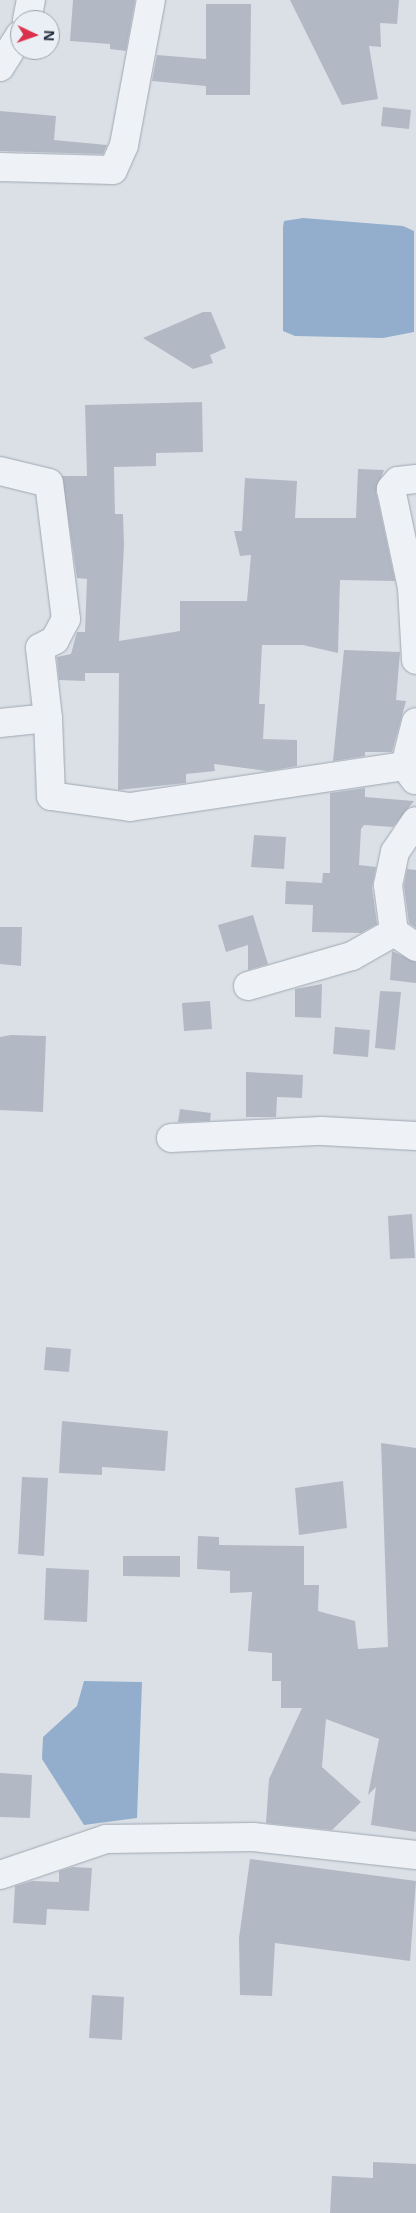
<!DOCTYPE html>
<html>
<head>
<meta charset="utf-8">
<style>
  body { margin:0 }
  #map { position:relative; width:416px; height:2213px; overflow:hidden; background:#dbe0e7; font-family:"Noto Sans",sans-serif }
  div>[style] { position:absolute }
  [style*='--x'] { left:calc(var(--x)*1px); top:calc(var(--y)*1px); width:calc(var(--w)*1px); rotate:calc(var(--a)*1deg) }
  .water>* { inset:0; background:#92aecc }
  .building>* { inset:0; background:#b2b9c4 }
  .roads { filter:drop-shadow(0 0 1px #a0a7b1) drop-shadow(0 0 1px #a0a7b1) }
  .minor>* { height:28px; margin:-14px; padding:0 14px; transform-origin:14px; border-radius:14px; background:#eef1f5 }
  span { translate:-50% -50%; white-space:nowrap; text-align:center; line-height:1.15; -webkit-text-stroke:4.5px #eaeff5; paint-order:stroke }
  .north { position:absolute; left:10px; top:10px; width:50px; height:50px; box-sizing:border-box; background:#eaeff5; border:1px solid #9ba2ac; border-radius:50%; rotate:93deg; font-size:14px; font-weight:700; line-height:20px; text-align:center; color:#242e3f }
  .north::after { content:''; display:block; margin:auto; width:18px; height:22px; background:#db324c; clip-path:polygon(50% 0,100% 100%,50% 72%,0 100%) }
</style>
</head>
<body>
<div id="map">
  <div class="water">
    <i style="clip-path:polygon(303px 218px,403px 226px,414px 231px,414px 332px,383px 338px,295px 336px,283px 331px,283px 227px,284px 221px)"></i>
    <i style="clip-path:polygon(84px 1681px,142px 1682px,137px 1818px,84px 1825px,42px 1759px,43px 1737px,77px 1706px)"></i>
  </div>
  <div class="building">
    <i style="clip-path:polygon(73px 0,135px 0,126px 51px,110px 49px,110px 44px,70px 41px)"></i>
    <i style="clip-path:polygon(290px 0,399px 0,397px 24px,380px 23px,381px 47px,369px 46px,378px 99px,342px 105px)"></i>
    <i style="clip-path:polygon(206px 4px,251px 4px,250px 95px,206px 95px,206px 86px,152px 81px,157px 55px,206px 59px)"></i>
    <i style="clip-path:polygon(383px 107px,411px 110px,409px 129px,381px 126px)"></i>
    <i style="clip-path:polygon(0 111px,56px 116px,54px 140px,107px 145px,103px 154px,0 151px)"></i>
    <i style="clip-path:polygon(203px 312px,211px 312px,226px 348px,210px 355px,213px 363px,193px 369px,143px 338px)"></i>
    <i style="clip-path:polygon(202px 402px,203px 452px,156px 453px,156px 466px,114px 467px,115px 514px,123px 514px,124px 545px,119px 641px,180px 631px,180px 601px,247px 601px,251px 555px,240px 556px,234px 531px,242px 531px,245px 478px,297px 481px,295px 518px,356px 518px,358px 469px,384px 470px,376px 492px,395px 581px,340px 580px,338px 653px,303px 645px,262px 645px,259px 704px,265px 704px,263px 739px,297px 740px,297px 766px,267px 771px,214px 764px,215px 771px,186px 774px,186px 783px,118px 790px,119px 673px,85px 673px,85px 681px,59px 680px,57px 657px,71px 654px,77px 632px,85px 632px,87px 579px,77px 578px,62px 476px,87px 476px,85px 405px)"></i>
    <i style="clip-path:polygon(344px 650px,400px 652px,396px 700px,406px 701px,392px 752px,365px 752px,365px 756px,333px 761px)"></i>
    <i style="clip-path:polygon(365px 788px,365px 797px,414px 801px,393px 827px,364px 825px,361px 829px,359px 865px,376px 867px,372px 887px,377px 924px,361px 933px,312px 932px,313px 905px,285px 904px,286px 881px,322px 883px,323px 873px,330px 873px,330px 793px)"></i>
    <i style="clip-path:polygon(254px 835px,286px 837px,284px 869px,251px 867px)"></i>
    <i style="clip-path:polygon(407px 869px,416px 870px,416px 928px,409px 923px,404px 886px)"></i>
    <i style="clip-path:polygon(253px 915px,268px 964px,248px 970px,248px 945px,226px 952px,218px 925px)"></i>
    <i style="clip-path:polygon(0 927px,22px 927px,21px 966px,0 964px)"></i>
    <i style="clip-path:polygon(392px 951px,416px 962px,416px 983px,390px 980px)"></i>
    <i style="clip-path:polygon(322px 984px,321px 1018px,295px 1017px,295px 989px)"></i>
    <i style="clip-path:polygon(380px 991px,401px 992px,395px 1050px,375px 1048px)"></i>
    <i style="clip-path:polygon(210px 1001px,212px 1029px,184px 1031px,182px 1003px)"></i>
    <i style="clip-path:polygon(335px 1027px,370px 1030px,368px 1057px,333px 1054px)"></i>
    <i style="clip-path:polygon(11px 1035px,46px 1036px,43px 1112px,0 1110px,0 1037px)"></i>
    <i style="clip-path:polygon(246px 1072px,303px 1075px,302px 1098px,277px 1097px,276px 1117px,246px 1117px)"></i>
    <i style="clip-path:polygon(180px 1109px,211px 1113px,210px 1121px,178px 1122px)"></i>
    <i style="clip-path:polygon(412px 1214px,415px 1258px,390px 1259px,388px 1216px)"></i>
    <i style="clip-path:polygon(46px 1347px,71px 1349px,69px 1372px,44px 1370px)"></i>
    <i style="clip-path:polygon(62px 1421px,168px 1431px,165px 1471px,102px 1467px,102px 1475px,59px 1473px)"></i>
    <i style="clip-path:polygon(381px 1443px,416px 1448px,416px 1832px,371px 1825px,376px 1787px,368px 1795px,379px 1739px,326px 1719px,322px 1767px,361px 1802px,332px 1830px,266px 1823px,269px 1779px,302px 1708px,281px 1708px,281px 1681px,272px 1681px,272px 1653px,248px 1651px,252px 1592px,230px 1593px,230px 1571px,197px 1569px,198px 1536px,219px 1537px,219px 1545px,304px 1546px,304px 1585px,319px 1585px,318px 1611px,355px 1621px,358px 1649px,388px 1647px)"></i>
    <i style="clip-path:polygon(22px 1477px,48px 1478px,44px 1556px,18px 1554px)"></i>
    <i style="clip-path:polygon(343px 1481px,347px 1528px,299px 1535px,295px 1488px)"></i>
    <i style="clip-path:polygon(123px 1556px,180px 1556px,180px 1577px,123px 1576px)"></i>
    <i style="clip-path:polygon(46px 1568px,89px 1570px,87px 1622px,44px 1620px)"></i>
    <i style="clip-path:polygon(0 1773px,32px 1775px,30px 1818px,0 1817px)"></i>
    <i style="clip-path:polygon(250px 1859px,416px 1881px,410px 1961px,275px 1943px,272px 1996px,240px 1995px,239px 1938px)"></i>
    <i style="clip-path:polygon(73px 1867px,92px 1868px,89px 1911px,47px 1909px,46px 1925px,13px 1923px,15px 1886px,32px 1881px,59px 1882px,59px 1871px)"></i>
    <i style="clip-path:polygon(92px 1995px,124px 1997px,122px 2040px,89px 2038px)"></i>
    <i style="clip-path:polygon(373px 2162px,416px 2164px,416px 2213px,330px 2213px,332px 2176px,373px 2178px)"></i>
  </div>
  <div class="roads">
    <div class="minor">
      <i style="--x:27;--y:20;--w:20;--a:-79"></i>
      <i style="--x:0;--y:67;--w:38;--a:-58"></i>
      <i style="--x:0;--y:167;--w:113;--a:1.5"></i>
      <i style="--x:113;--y:170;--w:27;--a:-66"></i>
      <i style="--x:124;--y:145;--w:147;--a:-79.5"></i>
      <i style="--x:0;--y:471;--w:50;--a:13.8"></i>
      <i style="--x:49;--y:483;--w:137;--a:82.9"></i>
      <i style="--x:66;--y:619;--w:24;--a:118"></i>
      <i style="--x:55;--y:640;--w:17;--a:152"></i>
      <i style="--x:40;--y:648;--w:70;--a:83.5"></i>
      <i style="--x:416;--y:479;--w:18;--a:174"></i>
      <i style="--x:398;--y:481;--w:11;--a:131"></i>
      <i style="--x:391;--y:489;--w:101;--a:78"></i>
      <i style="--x:412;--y:588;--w:72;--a:86.8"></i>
      <i style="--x:0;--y:723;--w:48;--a:-5.9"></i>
      <i style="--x:48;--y:718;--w:78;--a:87.8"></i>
      <i style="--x:51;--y:796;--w:80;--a:7.9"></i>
      <i style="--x:130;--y:807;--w:278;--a:-8.5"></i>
      <i style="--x:415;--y:780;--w:17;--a:-126"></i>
      <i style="--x:405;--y:766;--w:45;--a:-76"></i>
      <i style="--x:394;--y:932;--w:27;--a:34"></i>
      <i style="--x:248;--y:986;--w:108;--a:-16.1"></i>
      <i style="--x:352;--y:956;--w:48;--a:-29.7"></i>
      <i style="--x:394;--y:932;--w:47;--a:-97.3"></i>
      <i style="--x:388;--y:885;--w:34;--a:-78"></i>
      <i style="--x:395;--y:852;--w:37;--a:-56"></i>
      <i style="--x:171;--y:1138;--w:151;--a:-2.7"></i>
      <i style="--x:322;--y:1131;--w:94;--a:3"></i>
      <i style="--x:0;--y:1875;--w:112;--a:-18.8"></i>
      <i style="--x:106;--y:1839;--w:147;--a:-0.8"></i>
      <i style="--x:253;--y:1837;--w:164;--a:6.3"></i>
    </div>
  </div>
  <div class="north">N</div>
</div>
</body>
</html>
